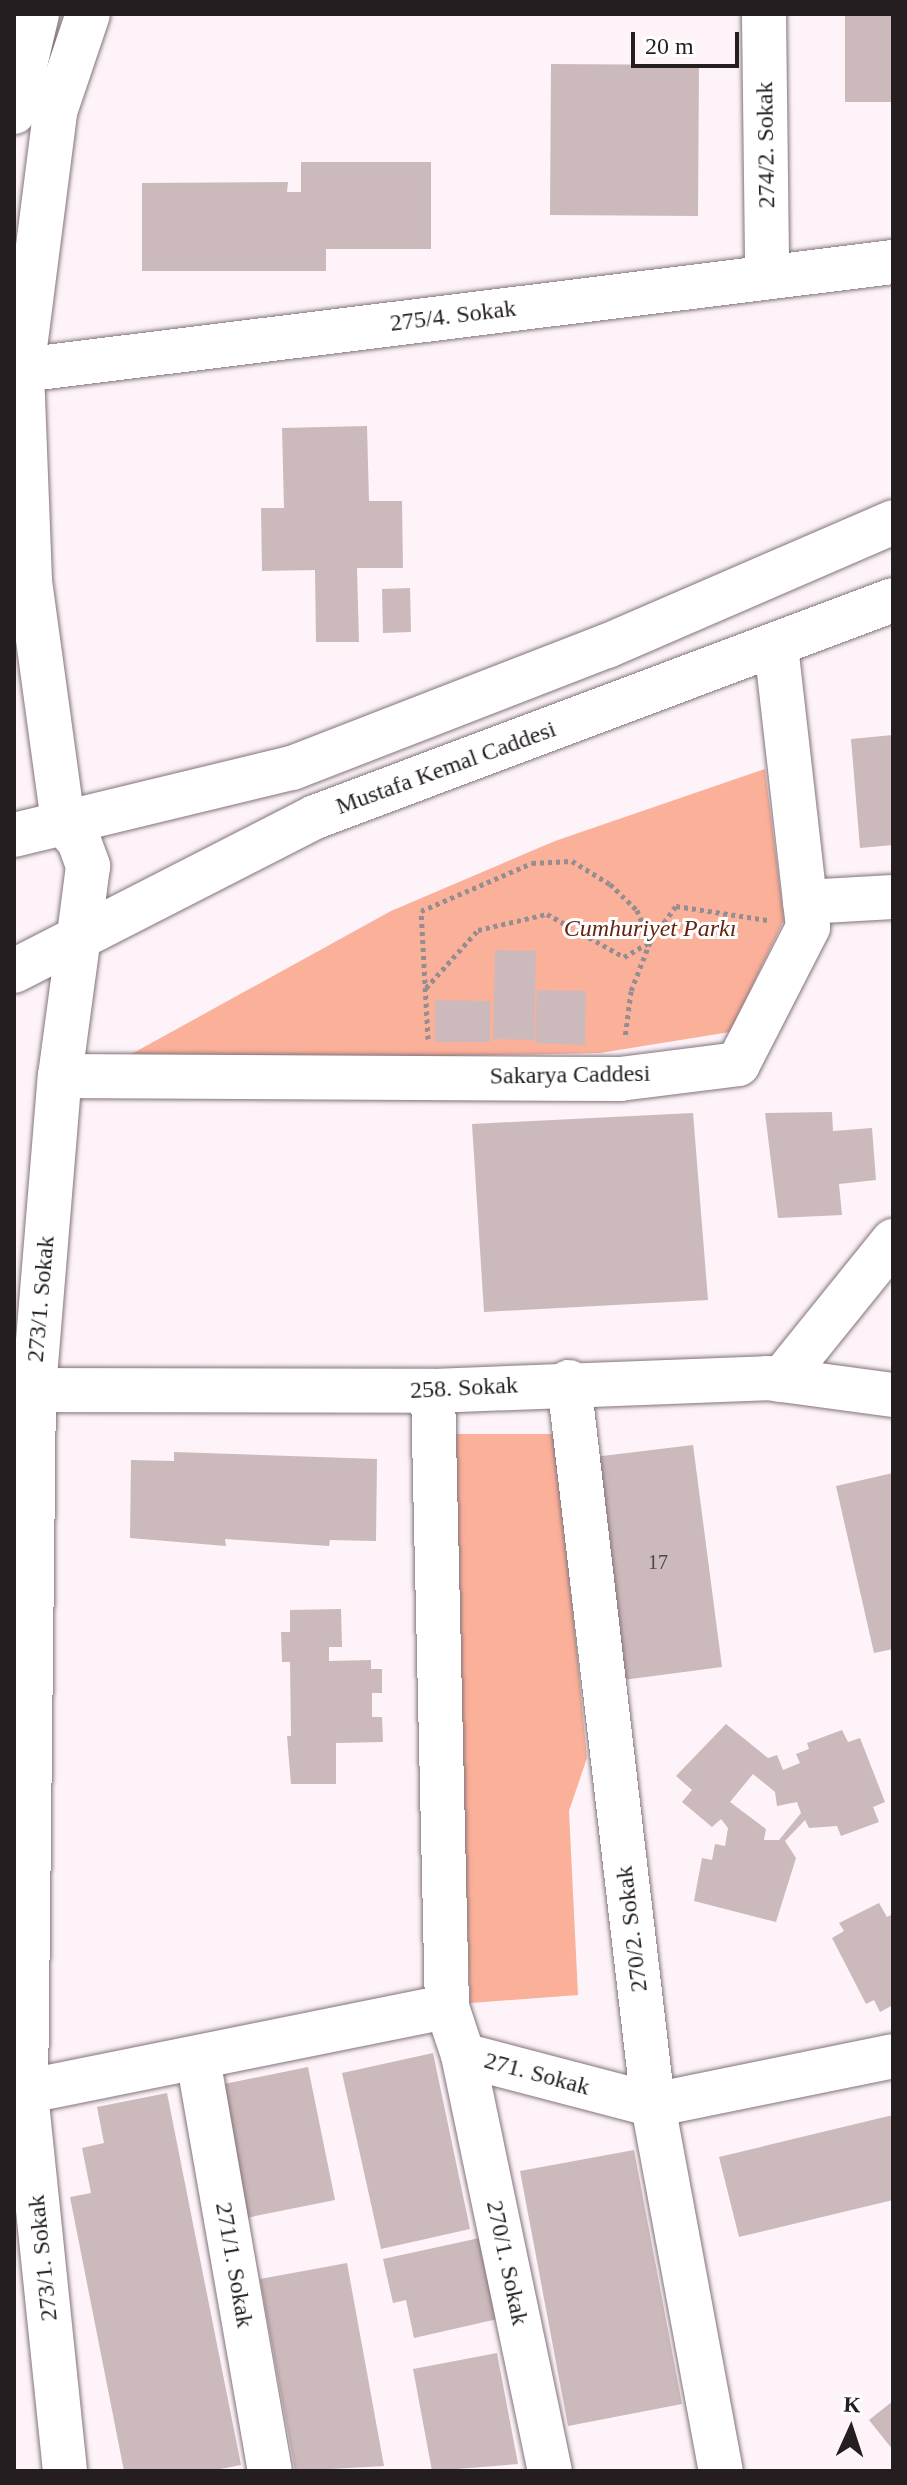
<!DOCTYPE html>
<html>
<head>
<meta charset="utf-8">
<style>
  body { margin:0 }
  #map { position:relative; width:907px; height:2485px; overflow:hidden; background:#fdf3f9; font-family:Georgia,serif }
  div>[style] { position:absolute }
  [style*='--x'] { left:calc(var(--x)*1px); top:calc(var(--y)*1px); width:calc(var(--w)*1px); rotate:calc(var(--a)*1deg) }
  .green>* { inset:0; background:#fbb099 }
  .building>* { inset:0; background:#ccb9bb }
  .path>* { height:5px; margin-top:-2.5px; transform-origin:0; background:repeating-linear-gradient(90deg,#958d92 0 4px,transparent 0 8px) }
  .roads { filter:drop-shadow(0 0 2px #82737b) drop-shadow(0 0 2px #82737b) }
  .minor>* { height:44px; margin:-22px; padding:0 22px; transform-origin:22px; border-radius:22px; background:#fff }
  .major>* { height:44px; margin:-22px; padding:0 22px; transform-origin:22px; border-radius:22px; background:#fff }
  span { translate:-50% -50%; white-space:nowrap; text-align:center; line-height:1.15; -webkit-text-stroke:6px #fff; paint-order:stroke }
  .number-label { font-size:20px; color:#4e4548 }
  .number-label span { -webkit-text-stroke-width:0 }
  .street-label { font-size:24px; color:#241e21 }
  .park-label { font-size:24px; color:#66240f; font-style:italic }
  .frame { position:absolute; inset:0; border:16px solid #241e21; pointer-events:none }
  .north { position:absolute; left:811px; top:2389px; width:80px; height:80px; -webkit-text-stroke:6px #fff; paint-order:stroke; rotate:3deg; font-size:22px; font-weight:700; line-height:32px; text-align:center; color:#241e21 }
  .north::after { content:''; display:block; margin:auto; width:28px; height:36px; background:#241e21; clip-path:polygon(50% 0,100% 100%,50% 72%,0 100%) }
  .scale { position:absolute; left:631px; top:32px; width:108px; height:36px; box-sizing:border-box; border:4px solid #241e21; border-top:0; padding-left:10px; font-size:24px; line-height:28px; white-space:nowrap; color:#241e21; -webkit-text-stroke:6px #fff; paint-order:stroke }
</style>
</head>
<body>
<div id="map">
  <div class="green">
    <i style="clip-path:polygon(765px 769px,784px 920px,730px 1032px,600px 1053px,115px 1063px,391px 911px,555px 841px)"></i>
    <i style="clip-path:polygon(452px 1434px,556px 1434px,587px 1758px,569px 1811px,578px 1995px,470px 2003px)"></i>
  </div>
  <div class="building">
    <i style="clip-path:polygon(845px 14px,893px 14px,893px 102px,845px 102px)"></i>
    <i style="clip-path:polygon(551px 64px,699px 65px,698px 216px,550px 215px)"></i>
    <i style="clip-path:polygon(301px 162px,431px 162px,431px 249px,326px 249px,326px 271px,142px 271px,142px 183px,288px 182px,287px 192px,301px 192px)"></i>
    <i style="clip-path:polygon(367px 426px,369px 501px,402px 501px,403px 568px,357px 568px,359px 642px,316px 642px,315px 570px,262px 571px,261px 508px,284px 508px,282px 428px)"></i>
    <i style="clip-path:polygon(410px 588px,411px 632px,383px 633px,382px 589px)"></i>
    <i style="clip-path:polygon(893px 735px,893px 845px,860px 848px,851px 739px)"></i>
    <i style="clip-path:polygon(495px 950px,536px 951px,534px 1040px,493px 1039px)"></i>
    <i style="clip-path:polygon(537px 990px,586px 991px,585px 1045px,535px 1043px)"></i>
    <i style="clip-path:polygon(435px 1000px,490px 1001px,490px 1042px,435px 1042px)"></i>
    <i style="clip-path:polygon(832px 1112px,833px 1131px,872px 1128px,876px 1180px,839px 1184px,842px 1215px,778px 1218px,765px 1113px)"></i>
    <i style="clip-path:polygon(693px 1113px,708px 1300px,484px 1312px,472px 1124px)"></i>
    <i style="clip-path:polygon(693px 1445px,722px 1667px,623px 1680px,594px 1457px)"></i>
    <i style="clip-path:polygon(174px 1452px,377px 1459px,376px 1541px,330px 1540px,329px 1546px,225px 1539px,226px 1546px,130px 1538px,131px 1460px,174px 1461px)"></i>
    <i style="clip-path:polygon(893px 1473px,893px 1649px,874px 1653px,836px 1486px)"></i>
    <i style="clip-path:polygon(341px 1609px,342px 1647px,329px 1647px,329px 1661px,371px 1660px,371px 1669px,382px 1669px,382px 1693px,372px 1693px,372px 1717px,382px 1717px,383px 1742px,336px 1743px,336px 1784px,291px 1784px,287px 1736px,291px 1736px,290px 1662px,282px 1662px,281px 1632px,290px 1632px,290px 1610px)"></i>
    <i style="clip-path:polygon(evenodd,726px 1724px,768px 1758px,777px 1755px,783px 1770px,800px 1763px,796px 1754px,809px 1749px,807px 1743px,842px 1730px,848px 1742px,860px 1738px,885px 1802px,873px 1807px,879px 1822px,841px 1836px,837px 1826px,809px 1828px,805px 1820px,785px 1841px,796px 1858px,776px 1922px,694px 1901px,702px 1858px,712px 1860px,715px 1844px,725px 1846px,728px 1828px,721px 1819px,712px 1827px,682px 1802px,692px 1790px,676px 1776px,726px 1724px,753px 1774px,775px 1792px,777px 1806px,797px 1802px,801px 1813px,779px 1840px,764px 1840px,766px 1829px,730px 1802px,753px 1774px)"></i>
    <i style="clip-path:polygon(879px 1903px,887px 1917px,893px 1914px,893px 2005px,880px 2012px,874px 2000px,866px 2004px,832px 1938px,844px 1931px,839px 1923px)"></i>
    <i style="clip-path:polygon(433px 2053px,470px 2229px,381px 2249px,342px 2073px)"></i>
    <i style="clip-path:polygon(308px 2067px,335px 2200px,241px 2219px,214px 2086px)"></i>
    <i style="clip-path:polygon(167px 2093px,241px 2465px,210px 2471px,124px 2471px,70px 2197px,91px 2193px,82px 2148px,104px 2143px,97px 2107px)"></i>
    <i style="clip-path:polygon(893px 2115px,893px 2200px,739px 2237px,719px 2157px)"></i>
    <i style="clip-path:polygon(634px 2150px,682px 2404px,568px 2426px,520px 2171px)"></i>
    <i style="clip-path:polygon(484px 2237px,502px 2318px,414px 2338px,406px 2300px,393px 2303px,383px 2259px)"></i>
    <i style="clip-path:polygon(347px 2263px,384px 2466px,295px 2471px,260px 2279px)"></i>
    <i style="clip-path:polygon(497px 2353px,518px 2464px,432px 2471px,413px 2369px)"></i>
    <i style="clip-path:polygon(893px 2401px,893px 2450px,869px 2420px)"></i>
  </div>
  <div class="path">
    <i style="--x:426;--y:988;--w:78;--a:-48.1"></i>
    <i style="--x:478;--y:930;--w:71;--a:-13.1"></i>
    <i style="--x:547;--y:914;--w:88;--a:29.2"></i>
    <i style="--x:624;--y:957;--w:30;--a:-30"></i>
    <i style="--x:650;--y:942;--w:44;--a:-54.2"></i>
    <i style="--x:676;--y:906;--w:92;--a:8.7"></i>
    <i style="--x:428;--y:1039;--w:128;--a:-93.1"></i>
    <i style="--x:421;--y:911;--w:121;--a:-23.4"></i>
    <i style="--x:532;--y:863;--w:40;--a:-2.9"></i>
    <i style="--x:572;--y:861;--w:44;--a:31.2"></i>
    <i style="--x:610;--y:884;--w:37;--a:44"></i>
    <i style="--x:637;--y:910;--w:35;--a:68"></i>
    <i style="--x:650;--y:942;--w:53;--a:111.2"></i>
    <i style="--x:631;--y:991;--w:47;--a:97.3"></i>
  </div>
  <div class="roads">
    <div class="minor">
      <i style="--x:764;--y:14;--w:263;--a:89.3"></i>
      <i style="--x:14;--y:371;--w:886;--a:-7.07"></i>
      <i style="--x:805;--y:902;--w:88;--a:-3.3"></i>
      <i style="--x:60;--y:1076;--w:560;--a:0.31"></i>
      <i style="--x:620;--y:1079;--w:119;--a:-7.2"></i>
      <i style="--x:738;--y:1064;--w:154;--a:-62.9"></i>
      <i style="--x:808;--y:927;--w:284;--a:-96.5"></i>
      <i style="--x:781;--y:1380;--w:179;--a:-51.1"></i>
      <i style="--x:569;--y:1382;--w:728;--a:83.37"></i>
      <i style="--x:653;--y:2105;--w:372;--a:79.5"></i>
      <i style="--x:14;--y:1390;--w:419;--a:0.1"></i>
      <i style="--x:433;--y:1391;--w:334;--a:-2.2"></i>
      <i style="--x:767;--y:1378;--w:127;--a:7.7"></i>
      <i style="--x:433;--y:1391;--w:616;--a:88.7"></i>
      <i style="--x:463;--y:2055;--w:425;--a:78.2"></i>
      <i style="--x:198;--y:2059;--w:418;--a:80.1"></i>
      <i style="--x:14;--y:2094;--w:442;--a:-11.4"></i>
      <i style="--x:447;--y:2007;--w:51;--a:71.6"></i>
      <i style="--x:463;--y:2055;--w:196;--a:14.7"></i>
      <i style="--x:653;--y:2105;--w:245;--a:-11.5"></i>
      <i style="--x:65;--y:2471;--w:379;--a:-95.9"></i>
      <i style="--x:26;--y:2094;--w:705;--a:-89.35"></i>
      <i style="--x:34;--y:1389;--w:314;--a:-85.3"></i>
      <i style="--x:60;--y:1076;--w:134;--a:-82.3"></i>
    </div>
    <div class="major">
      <i style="--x:14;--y:112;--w:101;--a:-76.8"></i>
      <i style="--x:63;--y:822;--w:244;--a:-97.8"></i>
      <i style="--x:30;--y:580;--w:209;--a:-92.2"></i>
      <i style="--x:22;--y:371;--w:261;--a:-82.7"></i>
      <i style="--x:55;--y:112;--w:103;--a:-71.4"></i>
      <i style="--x:63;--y:822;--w:25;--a:50"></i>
      <i style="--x:79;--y:841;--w:27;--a:70"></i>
      <i style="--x:88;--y:866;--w:78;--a:97.4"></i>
      <i style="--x:14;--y:835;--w:286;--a:-13.6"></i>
      <i style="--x:292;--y:768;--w:338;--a:-21.2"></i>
      <i style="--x:607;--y:646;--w:312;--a:-23.4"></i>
      <i style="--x:14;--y:971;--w:338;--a:-27.1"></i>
      <i style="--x:315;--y:817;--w:617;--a:-20.58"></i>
    </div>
  </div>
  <div class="number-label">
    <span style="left:658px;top:1562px">17</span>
  </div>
  <div class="street-label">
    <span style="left:766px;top:145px;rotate:-91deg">274/2. Sokak</span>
    <span style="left:453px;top:316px;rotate:-7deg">275/4. Sokak</span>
    <span style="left:446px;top:768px;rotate:-20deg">Mustafa Kemal Caddesi</span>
    <span style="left:570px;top:1075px;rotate:-1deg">Sakarya Caddesi</span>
    <span style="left:41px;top:1299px;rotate:-85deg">273/1. Sokak</span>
    <span style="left:464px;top:1388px;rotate:-3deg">258. Sokak</span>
    <span style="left:632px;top:1929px;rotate:-97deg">270/2. Sokak</span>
    <span style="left:537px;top:2074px;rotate:15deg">271. Sokak</span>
    <span style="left:43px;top:2258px;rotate:-96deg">273/1. Sokak</span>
    <span style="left:507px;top:2263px;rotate:78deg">270/1. Sokak</span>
    <span style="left:234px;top:2265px;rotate:80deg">271/1. Sokak</span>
  </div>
  <div class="park-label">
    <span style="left:650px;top:929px">Cumhuriyet Parkı</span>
  </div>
  <div class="frame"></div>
  <div class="north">K</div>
  <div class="scale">20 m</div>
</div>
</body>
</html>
